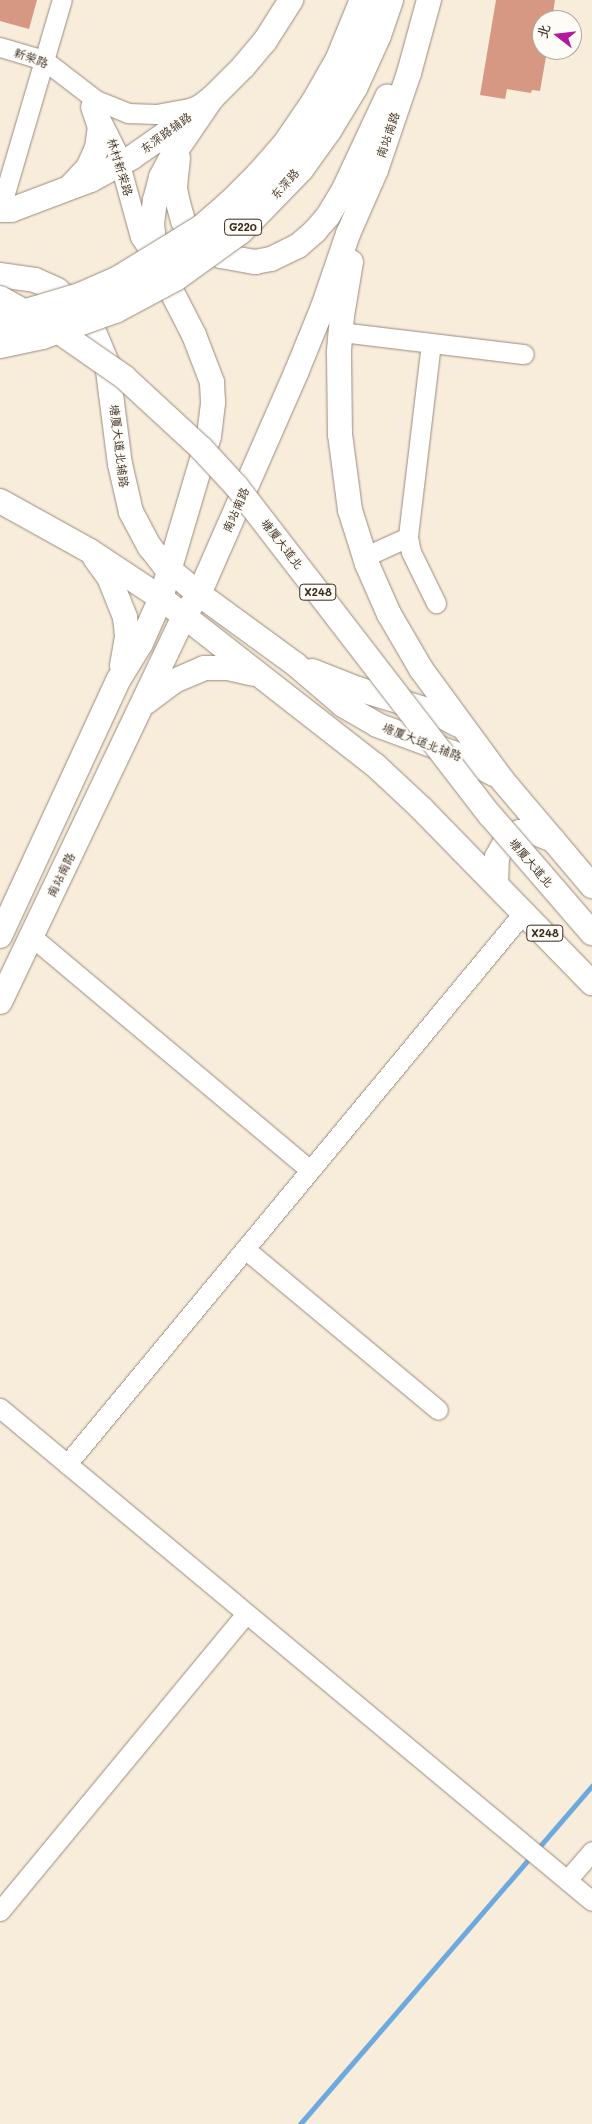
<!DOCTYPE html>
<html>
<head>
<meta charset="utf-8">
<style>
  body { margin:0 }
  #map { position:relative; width:592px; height:2124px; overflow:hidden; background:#f8ecdb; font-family:Mali,"LXGW WenKai TC",sans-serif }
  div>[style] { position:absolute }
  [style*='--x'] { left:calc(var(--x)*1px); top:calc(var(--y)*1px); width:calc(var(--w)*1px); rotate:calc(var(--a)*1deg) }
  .stream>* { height:5px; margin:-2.5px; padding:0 2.5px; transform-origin:2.5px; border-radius:2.5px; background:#6ca9de }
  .building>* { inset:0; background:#d69783 }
  .roads { filter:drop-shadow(0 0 1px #9a8b7c) drop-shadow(0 0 1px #9a8b7c) }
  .minor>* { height:19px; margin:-9.5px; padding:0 9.5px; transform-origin:9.5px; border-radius:9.5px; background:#fff }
  .major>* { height:24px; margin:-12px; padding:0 12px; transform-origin:12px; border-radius:12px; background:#fff }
  .bridges { filter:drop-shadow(0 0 1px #9a8b7c) drop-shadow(0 0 1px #9a8b7c) }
  .major-bridge>* { height:24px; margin:-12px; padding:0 12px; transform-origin:12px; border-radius:12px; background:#fff }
  .highway-bridge>* { height:28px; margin:-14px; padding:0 14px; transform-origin:14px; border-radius:14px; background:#fff }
  span { translate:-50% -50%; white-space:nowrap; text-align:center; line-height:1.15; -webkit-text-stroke:4px #fdfcf7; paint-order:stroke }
  .shield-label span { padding:1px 4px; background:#fdfcf7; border:1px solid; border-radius:4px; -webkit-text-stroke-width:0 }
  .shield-label { font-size:11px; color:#3b2a1e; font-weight:700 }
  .street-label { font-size:12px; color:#3b2a1e }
  .north { position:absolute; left:532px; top:10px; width:50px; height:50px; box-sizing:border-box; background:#fdfcf7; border:1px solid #afa8a0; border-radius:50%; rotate:286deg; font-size:14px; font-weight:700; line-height:20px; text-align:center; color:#3b2a1e }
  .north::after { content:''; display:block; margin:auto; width:18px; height:22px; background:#b5179e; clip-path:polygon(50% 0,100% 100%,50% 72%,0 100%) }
</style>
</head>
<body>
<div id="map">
  <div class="stream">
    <i style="--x:300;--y:2124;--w:447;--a:-49.2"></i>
  </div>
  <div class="building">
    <i style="clip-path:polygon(0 0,37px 0,29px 29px,0 21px)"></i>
    <i style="clip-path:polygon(496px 0,555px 0,552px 20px,542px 20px,542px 51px,547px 51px,540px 91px,532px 90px,531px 93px,507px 89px,505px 99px,480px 95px)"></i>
  </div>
  <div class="roads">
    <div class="minor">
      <i style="--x:0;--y:47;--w:46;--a:16.5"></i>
      <i style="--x:44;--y:60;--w:66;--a:37.6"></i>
      <i style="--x:96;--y:100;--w:35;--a:22"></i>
      <i style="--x:128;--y:113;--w:28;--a:2"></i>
      <i style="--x:156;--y:114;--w:35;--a:-10"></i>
      <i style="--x:190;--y:108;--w:10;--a:-24"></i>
      <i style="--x:98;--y:114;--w:40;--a:63.4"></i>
      <i style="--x:116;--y:150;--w:90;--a:74.6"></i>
      <i style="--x:140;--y:237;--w:29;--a:56"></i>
      <i style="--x:0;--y:210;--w:219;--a:-73.6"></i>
      <i style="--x:341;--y:332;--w:184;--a:6.9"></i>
      <i style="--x:431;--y:343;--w:195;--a:96.8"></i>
      <i style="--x:408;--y:537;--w:15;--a:79"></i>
      <i style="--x:411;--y:552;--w:57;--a:63.9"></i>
      <i style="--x:364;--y:557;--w:48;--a:-24.4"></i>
      <i style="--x:31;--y:936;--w:364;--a:40"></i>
      <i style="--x:245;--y:1249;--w:251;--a:39.8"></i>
      <i style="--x:0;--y:1408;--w:770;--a:39.79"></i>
      <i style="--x:67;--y:1464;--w:717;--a:-50.38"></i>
      <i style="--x:567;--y:1880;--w:38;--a:-49"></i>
      <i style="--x:0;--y:1911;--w:386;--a:-50.4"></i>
    </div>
    <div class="major">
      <i style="--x:178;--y:158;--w:30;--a:96"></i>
      <i style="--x:175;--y:188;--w:15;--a:79"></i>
      <i style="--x:178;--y:203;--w:19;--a:74"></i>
      <i style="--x:183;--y:221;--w:18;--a:56"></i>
      <i style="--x:193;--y:236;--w:14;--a:45"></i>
      <i style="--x:203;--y:246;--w:21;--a:29"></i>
      <i style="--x:221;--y:256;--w:35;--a:10"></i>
      <i style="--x:255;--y:262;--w:16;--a:-11"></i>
      <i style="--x:271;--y:259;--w:30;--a:-26"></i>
      <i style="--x:298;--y:246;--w:23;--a:-41"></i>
      <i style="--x:315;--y:231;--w:20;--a:-49"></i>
      <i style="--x:328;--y:216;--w:31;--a:-59"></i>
      <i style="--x:344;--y:189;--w:102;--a:-64.9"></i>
      <i style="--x:72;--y:185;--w:23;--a:-47"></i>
      <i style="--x:88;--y:168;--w:22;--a:-66"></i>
      <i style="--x:97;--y:148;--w:21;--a:-82"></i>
      <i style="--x:100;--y:127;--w:21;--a:-109"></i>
      <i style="--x:0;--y:210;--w:11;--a:0"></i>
      <i style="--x:11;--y:210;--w:85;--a:-20.6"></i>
      <i style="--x:91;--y:180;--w:46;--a:-28.8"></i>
      <i style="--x:131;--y:158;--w:40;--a:-34.9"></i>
      <i style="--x:164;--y:135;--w:61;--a:-37.6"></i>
      <i style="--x:212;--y:98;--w:44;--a:-45"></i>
      <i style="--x:243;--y:67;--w:34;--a:-50"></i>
      <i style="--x:265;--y:41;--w:49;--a:-57.6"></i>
      <i style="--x:351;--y:262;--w:55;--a:99.5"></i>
      <i style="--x:342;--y:316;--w:38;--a:95"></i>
      <i style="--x:339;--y:354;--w:80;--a:89.3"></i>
      <i style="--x:340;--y:434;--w:77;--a:82.5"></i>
      <i style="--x:350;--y:510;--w:57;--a:72.5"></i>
      <i style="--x:367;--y:564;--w:55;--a:66.3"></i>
      <i style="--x:389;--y:614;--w:64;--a:59.8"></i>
      <i style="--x:421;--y:669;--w:139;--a:53.8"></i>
      <i style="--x:503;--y:781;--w:138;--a:49.7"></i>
      <i style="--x:0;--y:275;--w:35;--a:8"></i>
      <i style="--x:35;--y:280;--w:24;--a:24"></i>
      <i style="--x:57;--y:290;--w:25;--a:40"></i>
      <i style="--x:76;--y:306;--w:21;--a:49"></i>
      <i style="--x:90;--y:322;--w:44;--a:67.5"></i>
      <i style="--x:107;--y:363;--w:102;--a:82.7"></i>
      <i style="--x:120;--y:464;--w:49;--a:77.1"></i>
      <i style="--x:131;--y:512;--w:40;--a:62"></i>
      <i style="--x:150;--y:547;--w:23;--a:52"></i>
      <i style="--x:164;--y:565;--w:45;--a:39.6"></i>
      <i style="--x:199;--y:594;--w:119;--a:36.1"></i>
      <i style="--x:295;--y:664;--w:63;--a:40.5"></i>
      <i style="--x:343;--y:705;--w:39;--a:30"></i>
      <i style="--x:377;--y:725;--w:81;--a:20.2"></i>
      <i style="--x:453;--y:753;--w:46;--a:27.1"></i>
      <i style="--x:0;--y:501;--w:103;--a:29.1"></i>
      <i style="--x:90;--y:551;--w:85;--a:33.5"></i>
      <i style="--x:161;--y:598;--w:271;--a:38"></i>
      <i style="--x:375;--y:765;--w:63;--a:43.1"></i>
      <i style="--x:421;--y:808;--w:245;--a:45.7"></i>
      <i style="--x:95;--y:558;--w:24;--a:54"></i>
      <i style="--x:109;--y:577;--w:43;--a:68.2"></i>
      <i style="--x:125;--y:617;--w:20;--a:84"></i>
      <i style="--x:127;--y:637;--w:29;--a:100"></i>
      <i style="--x:312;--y:671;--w:49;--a:21.4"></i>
      <i style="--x:358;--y:689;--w:76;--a:16.8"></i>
      <i style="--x:431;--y:711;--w:30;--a:27"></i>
      <i style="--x:145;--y:703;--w:36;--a:-37"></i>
      <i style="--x:174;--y:681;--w:33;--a:-23"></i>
      <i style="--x:204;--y:668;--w:24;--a:0"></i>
      <i style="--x:228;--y:668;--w:26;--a:13"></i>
      <i style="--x:496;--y:884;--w:27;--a:-88"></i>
      <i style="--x:497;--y:857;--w:23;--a:-61"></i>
      <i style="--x:508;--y:837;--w:13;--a:-23"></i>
      <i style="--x:520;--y:832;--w:10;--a:-6"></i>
      <i style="--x:530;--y:831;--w:25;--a:21"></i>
      <i style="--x:0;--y:936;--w:283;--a:-65.2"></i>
      <i style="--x:119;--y:679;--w:42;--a:-58.6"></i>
      <i style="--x:141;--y:643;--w:49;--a:-66"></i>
      <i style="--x:161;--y:598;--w:169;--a:-73.5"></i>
      <i style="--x:209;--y:436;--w:34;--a:-83"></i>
      <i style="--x:213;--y:402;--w:20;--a:-93"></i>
      <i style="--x:212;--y:382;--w:50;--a:-111"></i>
      <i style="--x:194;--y:335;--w:83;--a:-117.2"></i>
      <i style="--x:156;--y:261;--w:37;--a:-96"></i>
      <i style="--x:152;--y:224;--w:24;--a:-83"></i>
      <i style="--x:155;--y:200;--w:24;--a:-75"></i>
      <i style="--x:161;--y:177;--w:21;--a:-62"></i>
      <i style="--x:171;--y:158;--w:73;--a:-55.7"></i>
      <i style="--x:0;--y:1002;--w:428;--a:-64.5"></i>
      <i style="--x:184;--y:616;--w:27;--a:-56"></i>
      <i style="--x:199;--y:594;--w:241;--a:-66.3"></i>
      <i style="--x:296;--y:373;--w:71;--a:-67.8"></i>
      <i style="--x:323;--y:307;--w:77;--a:-71.1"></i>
      <i style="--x:348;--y:234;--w:70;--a:-66.4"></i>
      <i style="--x:376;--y:170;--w:102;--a:-71.2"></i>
      <i style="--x:409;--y:73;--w:76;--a:-74.7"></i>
    </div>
  </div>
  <div class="bridges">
    <div class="major-bridge">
      <i style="--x:0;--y:298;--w:60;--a:29.1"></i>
      <i style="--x:52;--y:327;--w:88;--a:34.8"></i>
      <i style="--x:124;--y:377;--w:105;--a:42.7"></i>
      <i style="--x:201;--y:448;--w:53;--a:47.3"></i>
      <i style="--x:237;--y:487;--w:414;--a:52.4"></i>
      <i style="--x:490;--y:815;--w:156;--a:49.2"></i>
    </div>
    <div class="highway-bridge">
      <i style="--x:0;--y:321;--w:84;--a:-16.7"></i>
      <i style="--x:80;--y:297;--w:43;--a:-23.6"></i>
      <i style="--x:119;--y:280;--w:97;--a:-31.6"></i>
      <i style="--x:202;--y:229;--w:38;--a:-41"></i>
      <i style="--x:231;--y:204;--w:40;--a:-45"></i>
      <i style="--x:259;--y:176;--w:43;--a:-48.8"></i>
      <i style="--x:287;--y:144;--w:50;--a:-55.7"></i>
      <i style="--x:315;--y:103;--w:48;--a:-60.3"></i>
      <i style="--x:339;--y:61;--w:66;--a:-67.7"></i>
      <i style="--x:0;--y:344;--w:43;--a:-12.1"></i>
      <i style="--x:42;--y:335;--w:77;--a:-19.6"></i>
      <i style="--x:115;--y:309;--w:68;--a:-28.1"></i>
      <i style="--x:175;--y:277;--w:80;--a:-35.9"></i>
      <i style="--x:240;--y:230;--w:86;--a:-45.9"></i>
      <i style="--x:300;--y:168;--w:48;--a:-54.3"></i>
      <i style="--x:328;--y:129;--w:50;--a:-58.8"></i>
      <i style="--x:354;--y:86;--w:56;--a:-65.7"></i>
      <i style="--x:377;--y:35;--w:37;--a:-71"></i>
    </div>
  </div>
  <div class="shield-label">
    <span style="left:243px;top:227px">G220</span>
    <span style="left:318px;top:592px">X248</span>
    <span style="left:545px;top:933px">X248</span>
  </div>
  <div class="street-label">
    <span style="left:31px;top:58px;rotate:20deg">新荣路</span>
    <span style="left:166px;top:133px;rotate:-36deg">东深路辅路</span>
    <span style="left:388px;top:135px;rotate:-71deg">南站南路</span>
    <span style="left:120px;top:167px;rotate:73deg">林村新荣路</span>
    <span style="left:285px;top:184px;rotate:-48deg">东深路</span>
    <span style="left:119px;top:446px;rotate:83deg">塘厦大道北辅路</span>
    <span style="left:236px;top:510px;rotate:-66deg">南站南路</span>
    <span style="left:282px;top:544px;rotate:52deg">塘厦大道北</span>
    <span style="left:422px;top:742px;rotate:21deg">塘厦大道北辅路</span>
    <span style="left:531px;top:863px;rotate:49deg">塘厦大道北</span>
    <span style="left:61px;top:875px;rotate:-64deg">南站南路</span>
  </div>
  <div class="north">北</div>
</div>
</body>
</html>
